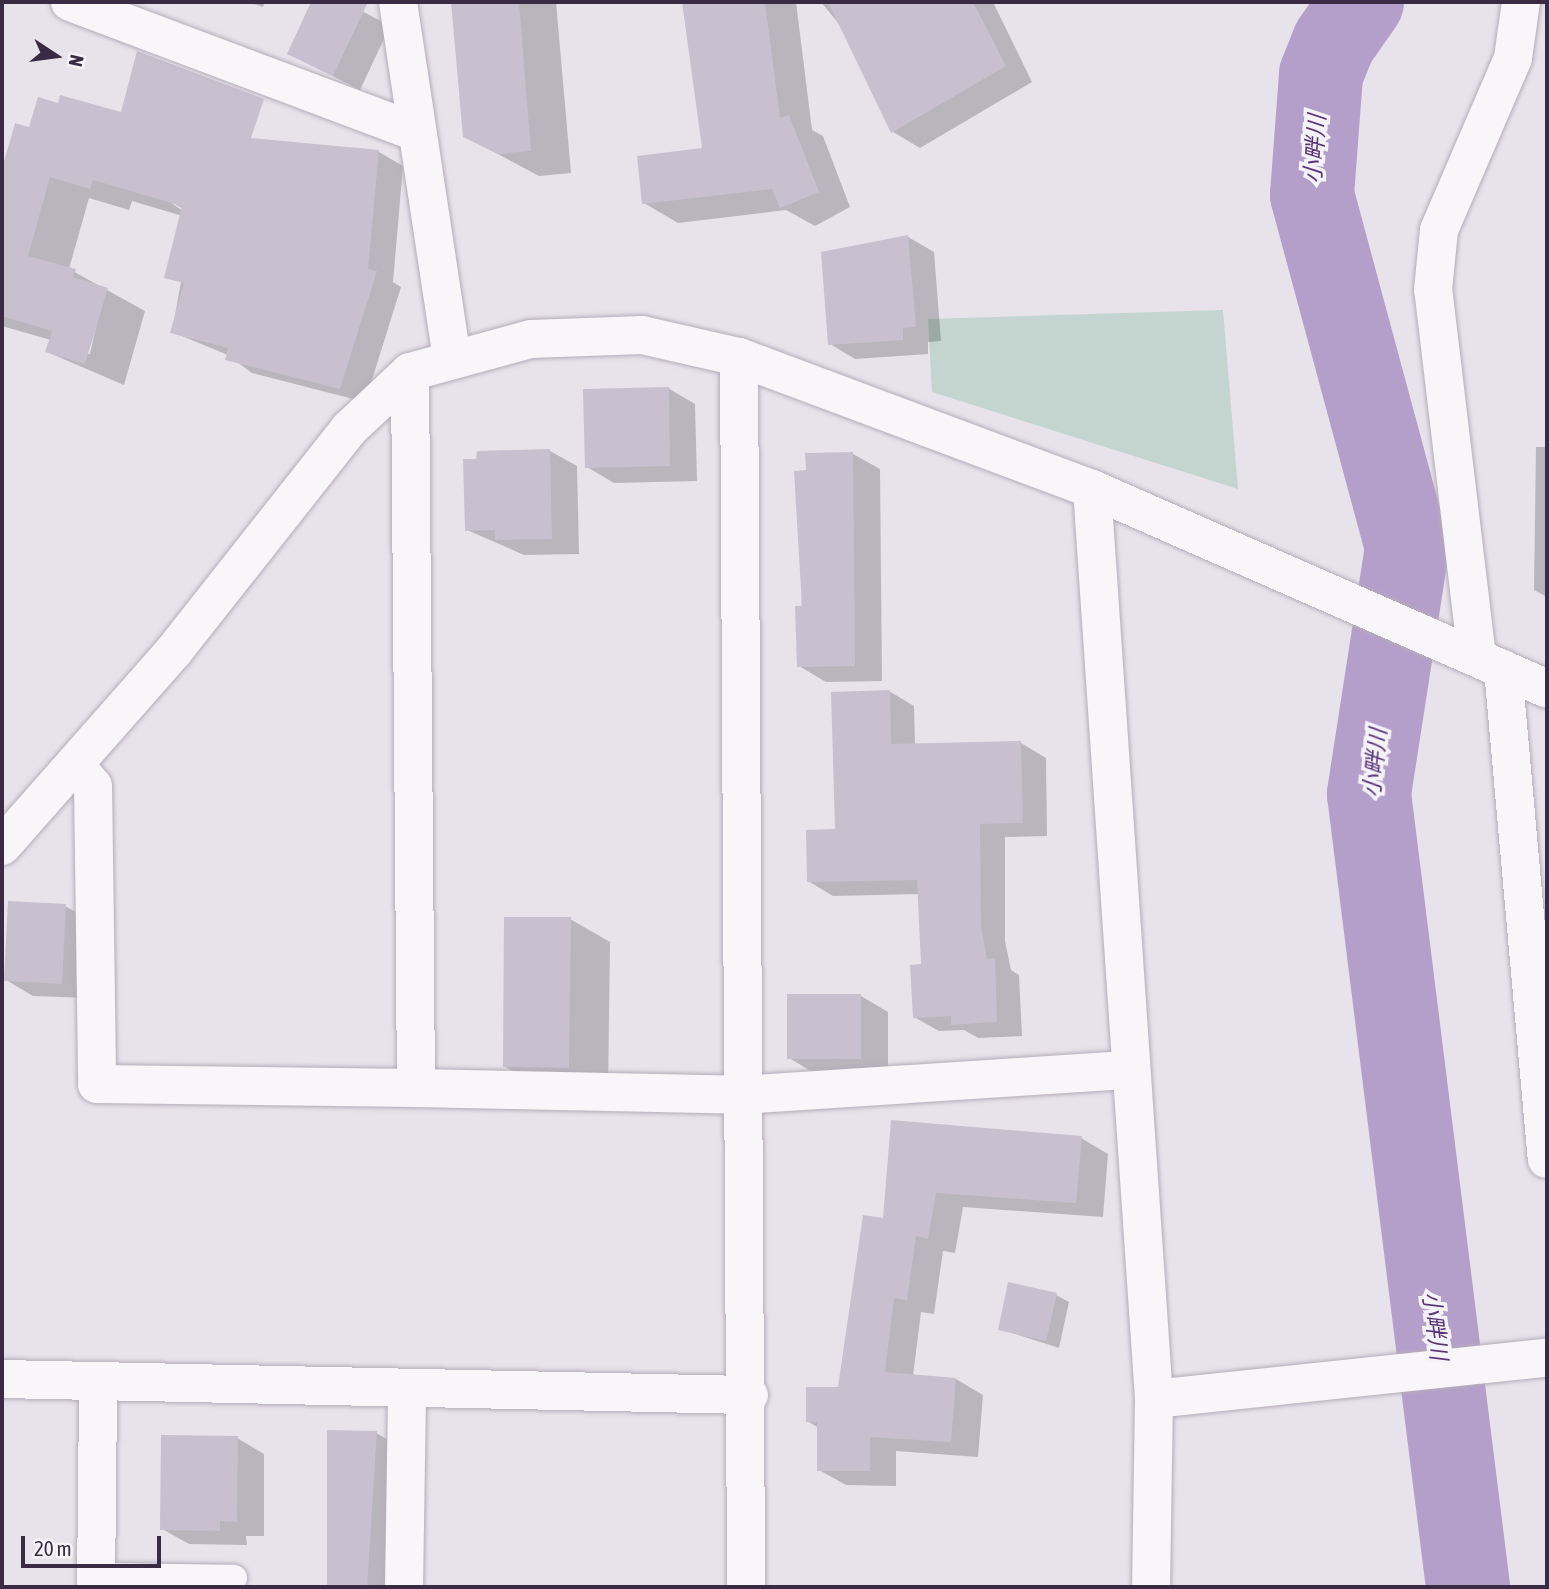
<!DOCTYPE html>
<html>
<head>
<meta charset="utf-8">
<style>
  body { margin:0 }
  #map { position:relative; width:1549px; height:1589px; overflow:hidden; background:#e8e3eb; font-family:"Asap Condensed","Noto Sans JP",sans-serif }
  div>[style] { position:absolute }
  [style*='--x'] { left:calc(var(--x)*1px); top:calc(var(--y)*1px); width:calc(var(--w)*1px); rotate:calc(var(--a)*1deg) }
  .green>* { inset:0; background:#c4d5d0 }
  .shadow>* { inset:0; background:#0003 }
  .river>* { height:84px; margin:-42px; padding:0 42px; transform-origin:42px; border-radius:42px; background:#b49fcb }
  .building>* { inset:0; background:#c8c0ce }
  .roads { filter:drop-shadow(0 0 2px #b4acb9) drop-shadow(0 0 2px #b4acb9) }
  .service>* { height:26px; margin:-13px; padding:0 13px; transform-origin:13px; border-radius:13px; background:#f8f6f9 }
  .minor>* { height:38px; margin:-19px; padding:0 19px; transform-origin:19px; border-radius:19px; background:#f8f6f9 }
  .tertiary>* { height:38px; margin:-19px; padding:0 19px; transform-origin:19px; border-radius:19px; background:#f8f6f9 }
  span { translate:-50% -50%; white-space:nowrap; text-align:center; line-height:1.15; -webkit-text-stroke:7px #f6f3f8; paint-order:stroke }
  .water-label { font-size:23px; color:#583478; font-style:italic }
  .frame { position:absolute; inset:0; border:4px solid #3a2b44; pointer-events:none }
  .north { position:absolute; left:21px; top:21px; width:70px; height:70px; -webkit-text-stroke:5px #f6f3f8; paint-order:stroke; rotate:103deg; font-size:19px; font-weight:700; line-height:28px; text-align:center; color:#3a2b44 }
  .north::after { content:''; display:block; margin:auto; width:24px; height:32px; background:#3a2b44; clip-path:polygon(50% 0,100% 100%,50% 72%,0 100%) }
  .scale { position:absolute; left:21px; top:1536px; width:140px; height:32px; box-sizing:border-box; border:4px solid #3a2b44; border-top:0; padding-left:9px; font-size:21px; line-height:24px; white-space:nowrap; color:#3a2b44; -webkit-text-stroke:5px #f6f3f8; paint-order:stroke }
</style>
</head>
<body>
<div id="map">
  <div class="green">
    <i style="clip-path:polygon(1223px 310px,1238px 489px,932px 392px,928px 319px)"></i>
  </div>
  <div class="shadow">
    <i style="clip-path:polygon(248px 2px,265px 2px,263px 7px)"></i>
    <i style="clip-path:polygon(313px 2px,345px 2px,390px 26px,360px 90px,289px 54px)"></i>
    <i style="clip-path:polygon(453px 2px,556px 2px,571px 173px,539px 176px,464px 136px)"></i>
    <i style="clip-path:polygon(684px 2px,796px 2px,812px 130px,823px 136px,850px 207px,815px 226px,786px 210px,678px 223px,644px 203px,704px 149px)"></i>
    <i style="clip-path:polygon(821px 2px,993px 2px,1032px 82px,920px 148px,893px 132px,844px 30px)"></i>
    <i style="clip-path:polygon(evenodd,16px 125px,211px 213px,379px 152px,403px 166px,393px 282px,401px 287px,365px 402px,252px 373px,228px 355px,172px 332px,181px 282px,209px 224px,163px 197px,196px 220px,132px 201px,129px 210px,89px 198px,69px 269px,145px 311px,124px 385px,47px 352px,51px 340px,2px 326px,2px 169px,16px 125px,101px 303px,90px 354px,86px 354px,101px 303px)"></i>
    <i style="clip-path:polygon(908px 237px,934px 252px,941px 341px,928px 342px,928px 354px,855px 359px,830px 344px)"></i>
    <i style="clip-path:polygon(668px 388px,695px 404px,697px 481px,614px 483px,587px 467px)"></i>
    <i style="clip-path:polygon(1536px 447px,1547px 447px,1547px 597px,1534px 590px)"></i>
    <i style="clip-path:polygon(550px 451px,577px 466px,579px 554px,524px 555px,467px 530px,478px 452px)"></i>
    <i style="clip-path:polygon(853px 454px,880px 469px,882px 681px,826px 682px,799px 666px,807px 472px)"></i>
    <i style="clip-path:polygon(889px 691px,914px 706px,915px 746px,1021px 743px,1046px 758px,1047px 836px,1005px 837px,1005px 941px,1011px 970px,1019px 975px,1022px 1036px,978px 1038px,964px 1030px,939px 1031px,914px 1017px,923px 966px,920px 894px,833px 896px,808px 881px,837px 831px)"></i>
    <i style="clip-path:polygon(65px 906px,92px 921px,88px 998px,33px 996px,6px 980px)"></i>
    <i style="clip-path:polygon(570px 919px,610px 942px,608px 1090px,544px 1089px,504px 1066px)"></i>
    <i style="clip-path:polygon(861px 996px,888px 1012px,888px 1073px,816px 1074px,789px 1058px)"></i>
    <i style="clip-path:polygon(892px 1122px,1081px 1138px,1108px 1154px,1103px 1217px,963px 1207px,955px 1253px,943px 1251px,934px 1314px,921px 1312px,913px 1376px,956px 1379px,983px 1395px,978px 1457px,896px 1451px,896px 1486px,846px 1485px,819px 1470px,819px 1428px,807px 1421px,839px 1389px,885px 1220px)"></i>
    <i style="clip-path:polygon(1056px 1295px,1069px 1302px,1059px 1348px,1000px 1329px)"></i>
    <i style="clip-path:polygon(328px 1432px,376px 1433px,402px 1448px,394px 1587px,327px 1587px)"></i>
    <i style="clip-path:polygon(237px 1438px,264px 1454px,264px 1536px,246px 1536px,247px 1545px,189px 1544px,162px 1529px)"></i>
  </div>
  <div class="river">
    <i style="--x:1362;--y:2;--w:49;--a:125"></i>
    <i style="--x:1334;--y:42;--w:35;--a:112"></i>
    <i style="--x:1321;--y:75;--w:120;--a:94.3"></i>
    <i style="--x:1312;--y:195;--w:366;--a:74.9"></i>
    <i style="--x:1407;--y:548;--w:249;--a:98.8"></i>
    <i style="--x:1369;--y:794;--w:799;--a:82.88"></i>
  </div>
  <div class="building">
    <i style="clip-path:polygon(311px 2px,368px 2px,333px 76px,287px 54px)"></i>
    <i style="clip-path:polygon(451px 2px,519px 2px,531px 151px,498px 154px,463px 137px)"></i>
    <i style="clip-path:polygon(682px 2px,765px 2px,780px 118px,789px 115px,819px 192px,780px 208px,772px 189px,642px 204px,637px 156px,702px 148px)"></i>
    <i style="clip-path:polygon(828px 2px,973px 2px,1006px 66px,891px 133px)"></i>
    <i style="clip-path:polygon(137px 51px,264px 99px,251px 138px,379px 150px,368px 269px,377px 271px,340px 389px,225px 360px,228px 348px,170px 333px,184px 283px,164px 278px,182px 206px,93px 180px,90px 189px,50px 177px,28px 256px,76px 269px,73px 277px,108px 288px,85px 364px,45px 352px,52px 331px,2px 316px,2px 169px,15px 123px,29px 127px,38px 97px,58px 103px,60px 95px,121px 112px)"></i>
    <i style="clip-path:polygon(908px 235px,916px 327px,903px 328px,903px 340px,828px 345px,821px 252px)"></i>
    <i style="clip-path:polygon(669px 387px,670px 466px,585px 468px,583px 389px)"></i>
    <i style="clip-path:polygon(550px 449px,552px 539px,495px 540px,495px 530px,465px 531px,463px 459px,476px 459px,477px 451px)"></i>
    <i style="clip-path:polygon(853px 452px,855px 666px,797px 667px,795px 606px,802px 606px,794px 471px,806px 470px,805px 453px)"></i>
    <i style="clip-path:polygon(890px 690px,891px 744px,1021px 741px,1023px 823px,980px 824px,981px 926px,987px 959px,995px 958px,997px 1022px,951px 1025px,951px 1016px,913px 1018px,910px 965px,921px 964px,917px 880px,807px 882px,806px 830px,835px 829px,831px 692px)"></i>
    <i style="clip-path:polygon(8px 901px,66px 904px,62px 984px,4px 981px)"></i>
    <i style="clip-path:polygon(504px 917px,571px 917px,569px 1068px,503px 1067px)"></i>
    <i style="clip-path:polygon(787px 994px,861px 994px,861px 1059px,787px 1059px)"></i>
    <i style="clip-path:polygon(891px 1120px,1082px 1136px,1076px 1203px,936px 1193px,928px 1239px,916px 1236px,907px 1300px,894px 1298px,885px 1372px,956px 1378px,951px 1442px,870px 1437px,870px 1471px,817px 1471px,817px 1422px,806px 1422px,806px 1387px,838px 1387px,863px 1215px,883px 1218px)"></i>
    <i style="clip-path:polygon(1008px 1282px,1057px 1293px,1046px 1341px,998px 1330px)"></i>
    <i style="clip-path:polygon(327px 1430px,377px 1431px,367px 1587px,327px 1587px)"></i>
    <i style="clip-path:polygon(161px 1435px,238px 1436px,237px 1522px,220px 1521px,220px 1531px,160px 1530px)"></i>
  </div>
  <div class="roads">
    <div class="service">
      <i style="--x:96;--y:1576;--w:138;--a:0.8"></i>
    </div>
    <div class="minor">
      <i style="--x:70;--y:2;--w:366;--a:20.6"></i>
      <i style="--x:398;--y:2;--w:359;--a:81.4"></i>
      <i style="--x:739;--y:357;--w:1230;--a:89.67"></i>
      <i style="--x:410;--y:372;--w:716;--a:89.52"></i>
      <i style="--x:416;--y:1088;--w:324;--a:1.2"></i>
      <i style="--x:740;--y:1095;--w:391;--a:-3.7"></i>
      <i style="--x:1477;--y:657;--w:370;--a:-96.8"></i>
      <i style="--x:1433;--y:290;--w:60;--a:-84.3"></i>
      <i style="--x:1439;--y:230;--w:187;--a:-66.7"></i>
      <i style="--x:1513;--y:58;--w:57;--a:-81.9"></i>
      <i style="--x:1503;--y:669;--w:492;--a:84.9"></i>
      <i style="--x:76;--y:766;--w:26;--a:50"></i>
      <i style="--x:93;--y:786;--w:298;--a:89.2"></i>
      <i style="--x:97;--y:1084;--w:319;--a:0.7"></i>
      <i style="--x:2;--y:846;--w:259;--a:-48.6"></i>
      <i style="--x:173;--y:652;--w:284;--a:-51.7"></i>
      <i style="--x:349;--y:429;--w:83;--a:-43.1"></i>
      <i style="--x:410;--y:372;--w:125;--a:-15.3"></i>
      <i style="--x:531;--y:339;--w:111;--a:-2.1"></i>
      <i style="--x:642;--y:335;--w:99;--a:12.8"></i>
      <i style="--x:739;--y:357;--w:377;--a:20.5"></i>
      <i style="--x:1092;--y:489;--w:497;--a:23.7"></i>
      <i style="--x:2;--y:1379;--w:747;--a:1.23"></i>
      <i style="--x:96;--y:1587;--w:206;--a:-89.4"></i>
      <i style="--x:404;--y:1587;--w:197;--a:-89.1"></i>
    </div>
    <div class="tertiary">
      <i style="--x:1092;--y:489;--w:912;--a:86.1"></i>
      <i style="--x:1154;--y:1399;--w:188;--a:90.9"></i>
      <i style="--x:1154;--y:1399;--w:395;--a:-6"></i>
    </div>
  </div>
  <div class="water-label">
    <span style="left:1315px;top:149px;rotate:-86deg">小畔川</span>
    <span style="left:1375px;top:763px;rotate:-84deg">小畔川</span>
    <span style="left:1435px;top:1326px;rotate:83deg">小畔川</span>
  </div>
  <div class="frame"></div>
  <div class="north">N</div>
  <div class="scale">20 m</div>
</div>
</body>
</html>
